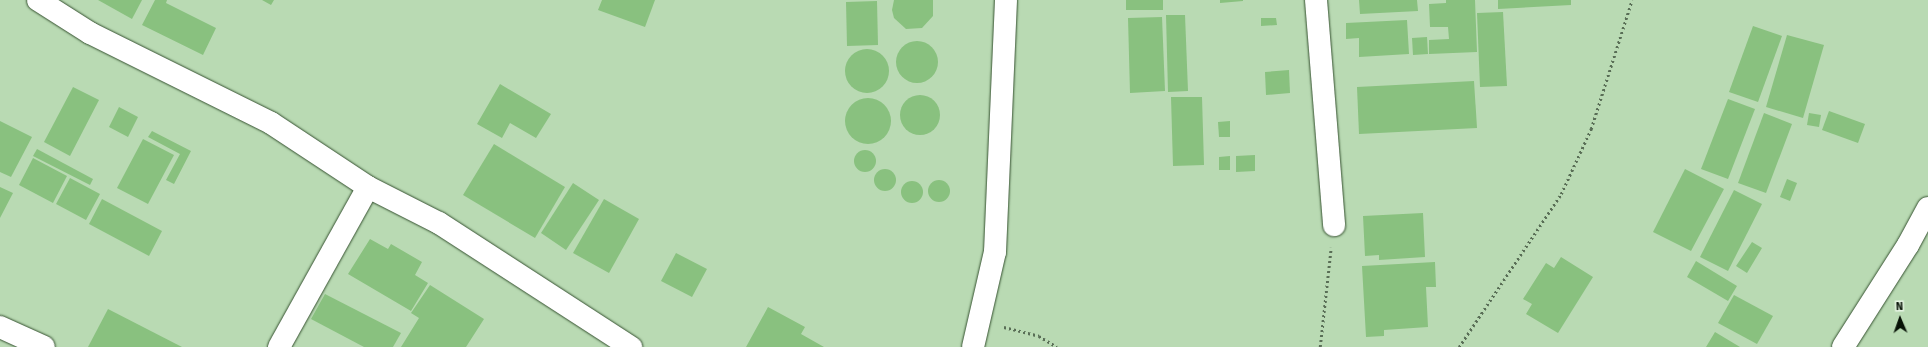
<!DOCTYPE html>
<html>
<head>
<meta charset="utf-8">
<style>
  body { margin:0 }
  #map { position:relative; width:1928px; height:347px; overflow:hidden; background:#b9dab3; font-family:"Fira Sans",sans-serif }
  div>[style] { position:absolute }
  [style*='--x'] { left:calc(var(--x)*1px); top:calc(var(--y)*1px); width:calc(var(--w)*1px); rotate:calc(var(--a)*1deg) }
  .building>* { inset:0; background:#89c17f }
  .round { border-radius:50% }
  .path>* { height:2.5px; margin-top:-1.25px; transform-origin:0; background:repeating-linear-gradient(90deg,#596e56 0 2px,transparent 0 5px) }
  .roads { filter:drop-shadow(0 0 1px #365231) drop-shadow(0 0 1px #365231) }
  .minor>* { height:22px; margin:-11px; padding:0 11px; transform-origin:11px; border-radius:11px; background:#fff }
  span { translate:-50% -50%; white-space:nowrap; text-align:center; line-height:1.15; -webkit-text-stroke:3.5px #e5f5e2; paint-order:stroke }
  .north { position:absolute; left:1880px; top:299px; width:40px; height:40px; -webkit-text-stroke:3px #e5f5e2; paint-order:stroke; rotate:358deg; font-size:11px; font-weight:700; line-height:16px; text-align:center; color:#071206 }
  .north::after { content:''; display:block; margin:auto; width:14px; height:18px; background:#071206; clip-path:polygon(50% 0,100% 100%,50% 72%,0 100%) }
</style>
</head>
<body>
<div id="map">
  <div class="building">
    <i style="clip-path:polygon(98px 0,142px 0,132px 19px)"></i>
    <i style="clip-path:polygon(155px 0,167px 0,166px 3px,216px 28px,203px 55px,142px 25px)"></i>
    <i style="clip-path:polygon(262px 0,274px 0,271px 5px)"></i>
    <i style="clip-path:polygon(602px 0,655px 0,645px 27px,598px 10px)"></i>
    <i style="clip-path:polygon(894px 0,933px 0,933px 16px,922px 28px,906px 29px,894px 18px,892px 10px)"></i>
    <i style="clip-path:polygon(1126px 0,1163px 0,1163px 10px,1126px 10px)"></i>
    <i style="clip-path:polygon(1220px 0,1243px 0,1243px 1px,1220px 3px)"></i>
    <i style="clip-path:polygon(1359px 0,1417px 0,1418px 11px,1360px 14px)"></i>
    <i style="clip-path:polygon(1446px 0,1475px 0,1477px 52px,1429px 54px,1429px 40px,1449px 39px,1448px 27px,1430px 27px,1429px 4px,1446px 3px)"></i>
    <i style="clip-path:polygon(1498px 0,1571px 0,1571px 5px,1498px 9px)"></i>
    <i style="clip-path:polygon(877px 1px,878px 45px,847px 46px,846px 2px)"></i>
    <i style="clip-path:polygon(1503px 12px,1507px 86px,1480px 87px,1477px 13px)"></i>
    <i style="clip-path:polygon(1166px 15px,1185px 15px,1188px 91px,1168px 92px)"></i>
    <i style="clip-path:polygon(1162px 17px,1165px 91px,1130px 93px,1128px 18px)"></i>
    <i style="clip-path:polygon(1261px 18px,1276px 18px,1277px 25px,1261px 26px)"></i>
    <i style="clip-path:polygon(1407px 20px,1409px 54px,1359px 57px,1359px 38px,1346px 39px,1346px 23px)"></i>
    <i style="clip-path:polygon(1753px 26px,1782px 36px,1758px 102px,1729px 92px)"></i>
    <i style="clip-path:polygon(1787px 35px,1824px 45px,1803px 118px,1766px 107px)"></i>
    <i style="clip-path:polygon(1427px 37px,1428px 54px,1413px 55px,1412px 38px)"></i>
    <i class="round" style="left:896px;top:41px;width:42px;height:42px"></i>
    <i class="round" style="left:845px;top:49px;width:44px;height:44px"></i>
    <i style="clip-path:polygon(1289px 70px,1290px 93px,1266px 95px,1265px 72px)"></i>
    <i style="clip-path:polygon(1474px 81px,1477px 128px,1359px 134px,1357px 87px)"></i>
    <i style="clip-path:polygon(500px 84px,551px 114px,536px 138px,510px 123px,502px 138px,477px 124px)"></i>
    <i style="clip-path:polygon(73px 87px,99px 100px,70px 156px,44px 142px)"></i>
    <i class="round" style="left:900px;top:95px;width:40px;height:40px"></i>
    <i style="clip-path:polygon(1171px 97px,1202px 97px,1204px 165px,1173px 166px)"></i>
    <i class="round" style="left:845px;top:98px;width:46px;height:46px"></i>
    <i style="clip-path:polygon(1728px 99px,1755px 109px,1728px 179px,1701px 169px)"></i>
    <i style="clip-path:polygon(119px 107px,138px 117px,128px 137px,109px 127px)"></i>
    <i style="clip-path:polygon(1829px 111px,1865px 124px,1858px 143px,1822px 130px)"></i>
    <i style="clip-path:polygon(1764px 113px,1792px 124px,1766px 193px,1738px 183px)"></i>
    <i style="clip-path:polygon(1809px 113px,1821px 115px,1819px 127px,1807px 125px)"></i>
    <i style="clip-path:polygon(0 121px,32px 137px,11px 177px,0 172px)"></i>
    <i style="clip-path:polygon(1230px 121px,1230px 137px,1219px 137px,1218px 122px)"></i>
    <i style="clip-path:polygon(152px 131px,191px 151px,174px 184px,166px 180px,180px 154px,148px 137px)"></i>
    <i style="clip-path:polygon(143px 139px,174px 155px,148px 204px,117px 188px)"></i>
    <i style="clip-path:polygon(494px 144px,565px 187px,535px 238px,463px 195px)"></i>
    <i style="clip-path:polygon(37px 149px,93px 179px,90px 185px,33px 156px)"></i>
    <i class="round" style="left:854px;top:150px;width:22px;height:22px"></i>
    <i style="clip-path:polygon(1255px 155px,1255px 171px,1236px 172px,1236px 156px)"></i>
    <i style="clip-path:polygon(1230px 156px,1230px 170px,1219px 170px,1219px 157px)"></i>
    <i style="clip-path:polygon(33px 158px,67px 176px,53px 203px,19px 185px)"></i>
    <i style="clip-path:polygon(1685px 169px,1724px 189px,1691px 251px,1653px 232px)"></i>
    <i class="round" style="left:874px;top:169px;width:22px;height:22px"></i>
    <i style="clip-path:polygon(70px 178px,100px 194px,86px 220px,56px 204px)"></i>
    <i style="clip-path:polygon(1787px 179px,1797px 183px,1790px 201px,1780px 197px)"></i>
    <i class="round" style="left:928px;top:180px;width:22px;height:22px"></i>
    <i class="round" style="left:901px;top:181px;width:22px;height:22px"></i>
    <i style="clip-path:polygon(573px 183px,599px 200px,566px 250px,541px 233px)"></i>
    <i style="clip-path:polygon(0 187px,13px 193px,0 218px)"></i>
    <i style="clip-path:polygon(1734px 190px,1762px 204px,1728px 271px,1700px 257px)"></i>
    <i style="clip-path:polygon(102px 199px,162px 231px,149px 256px,89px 224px)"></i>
    <i style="clip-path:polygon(604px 199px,639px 219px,609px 273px,573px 253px)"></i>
    <i style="clip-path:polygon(1423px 213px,1425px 257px,1379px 260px,1379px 255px,1365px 256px,1363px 216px)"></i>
    <i style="clip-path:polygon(370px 239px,388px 249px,391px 244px,422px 262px,415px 275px,428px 283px,411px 311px,348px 274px)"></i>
    <i style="clip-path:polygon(1752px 242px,1762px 248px,1747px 273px,1736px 266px)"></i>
    <i style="clip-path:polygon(676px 253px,707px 269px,692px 297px,661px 281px)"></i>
    <i style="clip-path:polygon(1561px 257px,1593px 277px,1558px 333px,1526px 314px,1532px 304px,1523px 299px,1546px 263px,1554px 268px)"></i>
    <i style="clip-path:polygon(1696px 261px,1737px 286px,1728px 301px,1687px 277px)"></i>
    <i style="clip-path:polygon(1435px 262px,1436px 287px,1426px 287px,1428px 327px,1384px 330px,1384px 336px,1366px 337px,1362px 266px)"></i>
    <i style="clip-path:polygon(430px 285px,484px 319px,466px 347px,401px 347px,419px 318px,411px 313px)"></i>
    <i style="clip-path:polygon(325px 294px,401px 333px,393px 347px,364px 347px,311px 319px)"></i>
    <i style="clip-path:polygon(1734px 295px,1773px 316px,1757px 344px,1718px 323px)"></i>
    <i style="clip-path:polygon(768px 307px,805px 327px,801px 334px,824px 347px,746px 347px)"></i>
    <i style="clip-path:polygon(108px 309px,182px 347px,88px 347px)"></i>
    <i style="clip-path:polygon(1715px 332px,1740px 347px,1706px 347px)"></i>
  </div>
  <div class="path">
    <i style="--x:1004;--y:327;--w:36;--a:14"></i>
    <i style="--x:1039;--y:336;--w:21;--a:31"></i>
    <i style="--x:1320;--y:347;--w:100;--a:-83.7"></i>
    <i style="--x:1459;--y:347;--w:184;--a:-56.3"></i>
    <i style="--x:1561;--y:194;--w:72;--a:-65.2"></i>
    <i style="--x:1591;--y:129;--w:135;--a:-72.4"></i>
  </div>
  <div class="roads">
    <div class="minor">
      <i style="--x:38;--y:0;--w:62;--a:32.4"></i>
      <i style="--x:90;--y:33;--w:202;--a:26.4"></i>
      <i style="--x:271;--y:123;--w:116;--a:33.4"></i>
      <i style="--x:368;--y:187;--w:80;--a:26.9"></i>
      <i style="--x:439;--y:223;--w:229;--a:32.9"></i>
      <i style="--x:1316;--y:0;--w:226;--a:85.4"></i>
      <i style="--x:0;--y:327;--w:48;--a:24.4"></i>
      <i style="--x:279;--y:347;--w:183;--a:-60.9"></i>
      <i style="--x:973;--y:347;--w:98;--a:-77"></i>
      <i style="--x:995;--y:252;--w:252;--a:-87.5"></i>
      <i style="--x:1843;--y:347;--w:121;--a:-57.5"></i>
      <i style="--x:1908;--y:245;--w:42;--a:-61.6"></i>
    </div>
  </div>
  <div class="north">N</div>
</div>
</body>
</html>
